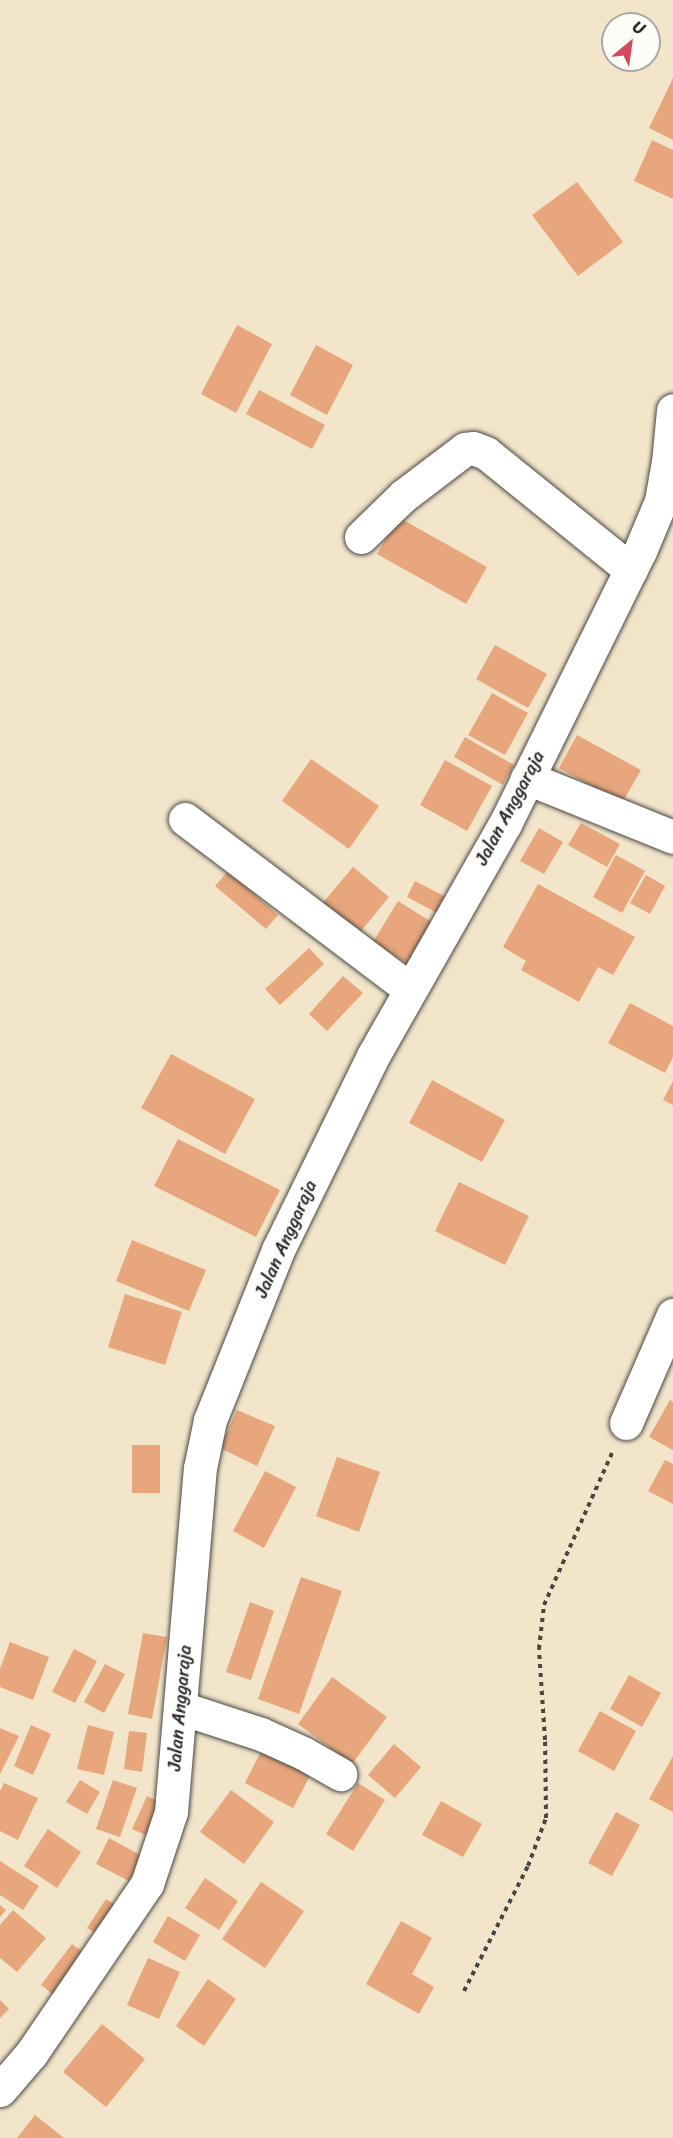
<!DOCTYPE html>
<html>
<head>
<meta charset="utf-8">
<style>
  body { margin:0 }
  #map { position:relative; width:673px; height:2138px; overflow:hidden; background:#f2e5ca; font-family:Sriracha,sans-serif }
  div>[style] { position:absolute }
  [style*='--x'] { left:calc(var(--x)*1px); top:calc(var(--y)*1px); width:calc(var(--w)*1px); rotate:calc(var(--a)*1deg) }
  .building>* { inset:0; background:#e7a67c }
  .path>* { height:4px; margin-top:-2px; transform-origin:0; background:repeating-linear-gradient(90deg,#494743 0 4.5px,transparent 0 9px) }
  .roads { filter:drop-shadow(0 0 2px #494743) drop-shadow(0 0 2px #494743) }
  .street>* { height:33px; margin:-16.5px; padding:0 16.5px; transform-origin:16.5px; border-radius:16.5px; background:#fff }
  span { translate:-50% -50%; white-space:nowrap; text-align:center; line-height:1.15; -webkit-text-stroke:4.5px #fdfcf7; paint-order:stroke }
  .street-label { font-size:18px; color:#2b2b2b }
  .north { position:absolute; left:601px; top:12px; width:60px; height:60px; box-sizing:border-box; background:#fdfcf7; border:2px solid #a9a8a5; border-radius:50%; rotate:29deg; font-size:16px; font-weight:700; line-height:24px; text-align:center; color:#2b2b2b }
  .north::after { content:''; display:block; margin:auto; width:21px; height:27px; background:#d1495b; clip-path:polygon(50% 0,100% 100%,50% 72%,0 100%) }
</style>
</head>
<body>
<div id="map">
  <div class="building">
    <i style="clip-path:polygon(673px 78px,673px 140px,649px 128px)"></i>
    <i style="clip-path:polygon(652px 140px,673px 150px,673px 199px,634px 181px)"></i>
    <i style="clip-path:polygon(577px 182px,623px 242px,578px 276px,532px 215px)"></i>
    <i style="clip-path:polygon(237px 325px,272px 344px,236px 413px,201px 394px)"></i>
    <i style="clip-path:polygon(316px 345px,353px 365px,327px 415px,290px 395px)"></i>
    <i style="clip-path:polygon(259px 390px,325px 425px,312px 449px,246px 414px)"></i>
    <i style="clip-path:polygon(398px 517px,487px 567px,466px 604px,377px 554px)"></i>
    <i style="clip-path:polygon(495px 645px,547px 674px,528px 708px,476px 679px)"></i>
    <i style="clip-path:polygon(492px 693px,528px 713px,505px 755px,468px 735px)"></i>
    <i style="clip-path:polygon(577px 735px,641px 770px,622px 803px,559px 768px)"></i>
    <i style="clip-path:polygon(465px 737px,514px 765px,503px 785px,454px 757px)"></i>
    <i style="clip-path:polygon(311px 759px,379px 806px,349px 849px,282px 801px)"></i>
    <i style="clip-path:polygon(445px 760px,492px 786px,467px 831px,420px 805px)"></i>
    <i style="clip-path:polygon(581px 823px,620px 844px,607px 867px,568px 845px)"></i>
    <i style="clip-path:polygon(539px 828px,563px 842px,544px 874px,520px 861px)"></i>
    <i style="clip-path:polygon(616px 855px,645px 871px,622px 913px,593px 897px)"></i>
    <i style="clip-path:polygon(353px 867px,389px 897px,357px 936px,320px 906px)"></i>
    <i style="clip-path:polygon(228px 871px,278px 915px,266px 929px,215px 886px)"></i>
    <i style="clip-path:polygon(646px 875px,665px 886px,650px 914px,630px 903px)"></i>
    <i style="clip-path:polygon(415px 881px,450px 899px,441px 915px,407px 897px)"></i>
    <i style="clip-path:polygon(538px 884px,635px 937px,613px 975px,598px 967px,579px 1002px,521px 970px,526px 961px,503px 947px)"></i>
    <i style="clip-path:polygon(398px 901px,433px 923px,407px 963px,373px 942px)"></i>
    <i style="clip-path:polygon(309px 948px,324px 964px,280px 1005px,265px 989px)"></i>
    <i style="clip-path:polygon(343px 976px,363px 993px,327px 1031px,309px 1014px)"></i>
    <i style="clip-path:polygon(630px 1003px,673px 1026px,673px 1057px,665px 1073px,608px 1043px)"></i>
    <i style="clip-path:polygon(171px 1054px,255px 1099px,225px 1154px,141px 1108px)"></i>
    <i style="clip-path:polygon(432px 1080px,505px 1120px,482px 1162px,409px 1123px)"></i>
    <i style="clip-path:polygon(673px 1081px,673px 1105px,663px 1100px)"></i>
    <i style="clip-path:polygon(178px 1139px,280px 1190px,256px 1237px,154px 1186px)"></i>
    <i style="clip-path:polygon(459px 1182px,529px 1216px,505px 1265px,435px 1231px)"></i>
    <i style="clip-path:polygon(132px 1240px,206px 1270px,189px 1311px,116px 1281px)"></i>
    <i style="clip-path:polygon(125px 1294px,182px 1312px,165px 1365px,108px 1347px)"></i>
    <i style="clip-path:polygon(670px 1400px,673px 1402px,673px 1450px,649px 1437px)"></i>
    <i style="clip-path:polygon(237px 1410px,275px 1426px,257px 1466px,220px 1448px)"></i>
    <i style="clip-path:polygon(132px 1445px,160px 1445px,160px 1493px,132px 1493px)"></i>
    <i style="clip-path:polygon(337px 1457px,380px 1472px,359px 1532px,316px 1516px)"></i>
    <i style="clip-path:polygon(665px 1460px,673px 1464px,673px 1504px,648px 1491px)"></i>
    <i style="clip-path:polygon(265px 1471px,296px 1487px,264px 1548px,233px 1531px)"></i>
    <i style="clip-path:polygon(301px 1577px,342px 1591px,299px 1714px,258px 1699px)"></i>
    <i style="clip-path:polygon(250px 1602px,274px 1611px,251px 1680px,226px 1672px)"></i>
    <i style="clip-path:polygon(143px 1633px,167px 1637px,152px 1719px,128px 1714px)"></i>
    <i style="clip-path:polygon(10px 1642px,49px 1657px,33px 1700px,0 1687px,0 1669px)"></i>
    <i style="clip-path:polygon(74px 1649px,97px 1661px,75px 1703px,52px 1692px)"></i>
    <i style="clip-path:polygon(105px 1664px,125px 1674px,104px 1713px,84px 1702px)"></i>
    <i style="clip-path:polygon(629px 1675px,661px 1693px,642px 1727px,610px 1709px)"></i>
    <i style="clip-path:polygon(332px 1677px,387px 1717px,352px 1764px,298px 1724px)"></i>
    <i style="clip-path:polygon(600px 1711px,636px 1731px,614px 1771px,578px 1751px)"></i>
    <i style="clip-path:polygon(31px 1725px,51px 1734px,33px 1775px,14px 1766px)"></i>
    <i style="clip-path:polygon(88px 1725px,114px 1732px,104px 1775px,77px 1769px)"></i>
    <i style="clip-path:polygon(0 1728px,19px 1736px,0 1774px)"></i>
    <i style="clip-path:polygon(129px 1731px,147px 1733px,142px 1772px,124px 1769px)"></i>
    <i style="clip-path:polygon(394px 1744px,421px 1767px,395px 1798px,368px 1775px)"></i>
    <i style="clip-path:polygon(264px 1745px,313px 1770px,293px 1808px,245px 1783px)"></i>
    <i style="clip-path:polygon(673px 1756px,673px 1812px,649px 1799px)"></i>
    <i style="clip-path:polygon(80px 1780px,100px 1792px,87px 1814px,66px 1802px)"></i>
    <i style="clip-path:polygon(113px 1780px,137px 1788px,120px 1837px,96px 1829px)"></i>
    <i style="clip-path:polygon(4px 1783px,38px 1798px,18px 1840px,0 1831px,0 1791px)"></i>
    <i style="clip-path:polygon(358px 1783px,385px 1800px,353px 1851px,326px 1834px)"></i>
    <i style="clip-path:polygon(231px 1790px,274px 1822px,244px 1864px,200px 1832px)"></i>
    <i style="clip-path:polygon(147px 1796px,167px 1805px,152px 1838px,132px 1829px)"></i>
    <i style="clip-path:polygon(441px 1801px,482px 1824px,463px 1857px,422px 1835px)"></i>
    <i style="clip-path:polygon(616px 1812px,640px 1825px,612px 1876px,588px 1863px)"></i>
    <i style="clip-path:polygon(48px 1829px,81px 1852px,57px 1888px,24px 1866px)"></i>
    <i style="clip-path:polygon(109px 1838px,142px 1856px,129px 1881px,96px 1864px)"></i>
    <i style="clip-path:polygon(0 1861px,39px 1886px,23px 1910px,0 1895px)"></i>
    <i style="clip-path:polygon(205px 1878px,238px 1901px,219px 1930px,185px 1908px)"></i>
    <i style="clip-path:polygon(261px 1882px,304px 1911px,265px 1968px,222px 1939px)"></i>
    <i style="clip-path:polygon(106px 1899px,122px 1909px,103px 1938px,87px 1928px)"></i>
    <i style="clip-path:polygon(0 1905px,6px 1910px,0 1917px)"></i>
    <i style="clip-path:polygon(13px 1910px,46px 1938px,17px 1972px,0 1958px,0 1925px)"></i>
    <i style="clip-path:polygon(168px 1916px,200px 1935px,185px 1961px,153px 1942px)"></i>
    <i style="clip-path:polygon(401px 1921px,432px 1938px,412px 1974px,434px 1987px,419px 2014px,366px 1984px)"></i>
    <i style="clip-path:polygon(72px 1944px,91px 1958px,59px 1999px,41px 1985px)"></i>
    <i style="clip-path:polygon(148px 1958px,180px 1972px,159px 2019px,127px 2005px)"></i>
    <i style="clip-path:polygon(208px 1979px,236px 1999px,204px 2046px,176px 2026px)"></i>
    <i style="clip-path:polygon(0 2000px,9px 2009px,0 2018px)"></i>
    <i style="clip-path:polygon(102px 2024px,145px 2059px,106px 2107px,63px 2072px)"></i>
    <i style="clip-path:polygon(35px 2115px,64px 2138px,17px 2138px)"></i>
  </div>
  <div class="path">
    <i style="--x:464;--y:1991;--w:140;--a:-62.9"></i>
    <i style="--x:528;--y:1866;--w:51;--a:-69.4"></i>
    <i style="--x:546;--y:1818;--w:78;--a:-90.7"></i>
    <i style="--x:545;--y:1740;--w:91;--a:-93.8"></i>
    <i style="--x:539;--y:1649;--w:44;--a:-83.5"></i>
    <i style="--x:544;--y:1605;--w:169;--a:-65.9"></i>
  </div>
  <div class="roads">
    <div class="street">
      <i style="--x:361;--y:537;--w:59;--a:-44.3"></i>
      <i style="--x:403;--y:496;--w:78;--a:-37.2"></i>
      <i style="--x:465;--y:449;--w:8;--a:-7"></i>
      <i style="--x:473;--y:448;--w:14;--a:21"></i>
      <i style="--x:486;--y:453;--w:186;--a:38.9"></i>
      <i style="--x:527;--y:778;--w:157;--a:22"></i>
      <i style="--x:185;--y:819;--w:282;--a:37.1"></i>
      <i style="--x:626;--y:1423;--w:118;--a:-66.5"></i>
      <i style="--x:181;--y:1708;--w:84;--a:18"></i>
      <i style="--x:261;--y:1734;--w:46;--a:24.3"></i>
      <i style="--x:303;--y:1753;--w:43;--a:29.6"></i>
      <i style="--x:0;--y:2090;--w:48;--a:-49.3"></i>
      <i style="--x:31;--y:2054;--w:206;--a:-55.7"></i>
      <i style="--x:147;--y:1884;--w:76;--a:-71.6"></i>
      <i style="--x:171;--y:1812;--w:345;--a:-85.2"></i>
      <i style="--x:200;--y:1468;--w:49;--a:-78.2"></i>
      <i style="--x:210;--y:1420;--w:183;--a:-68.2"></i>
      <i style="--x:278;--y:1250;--w:216;--a:-63.9"></i>
      <i style="--x:373;--y:1056;--w:267;--a:-60.4"></i>
      <i style="--x:505;--y:824;--w:305;--a:-63.7"></i>
      <i style="--x:640;--y:551;--w:54;--a:-67.2"></i>
      <i style="--x:661;--y:501;--w:39;--a:-80"></i>
      <i style="--x:668;--y:463;--w:53;--a:-84.6"></i>
    </div>
  </div>
  <div class="street-label">
    <span style="left:510px;top:808px;rotate:-62deg">Jalan Anggaraja</span>
    <span style="left:286px;top:1239px;rotate:-66deg">Jalan Anggaraja</span>
    <span style="left:180px;top:1708px;rotate:-85deg">Jalan Anggaraja</span>
  </div>
  <div class="north">U</div>
</div>
</body>
</html>
